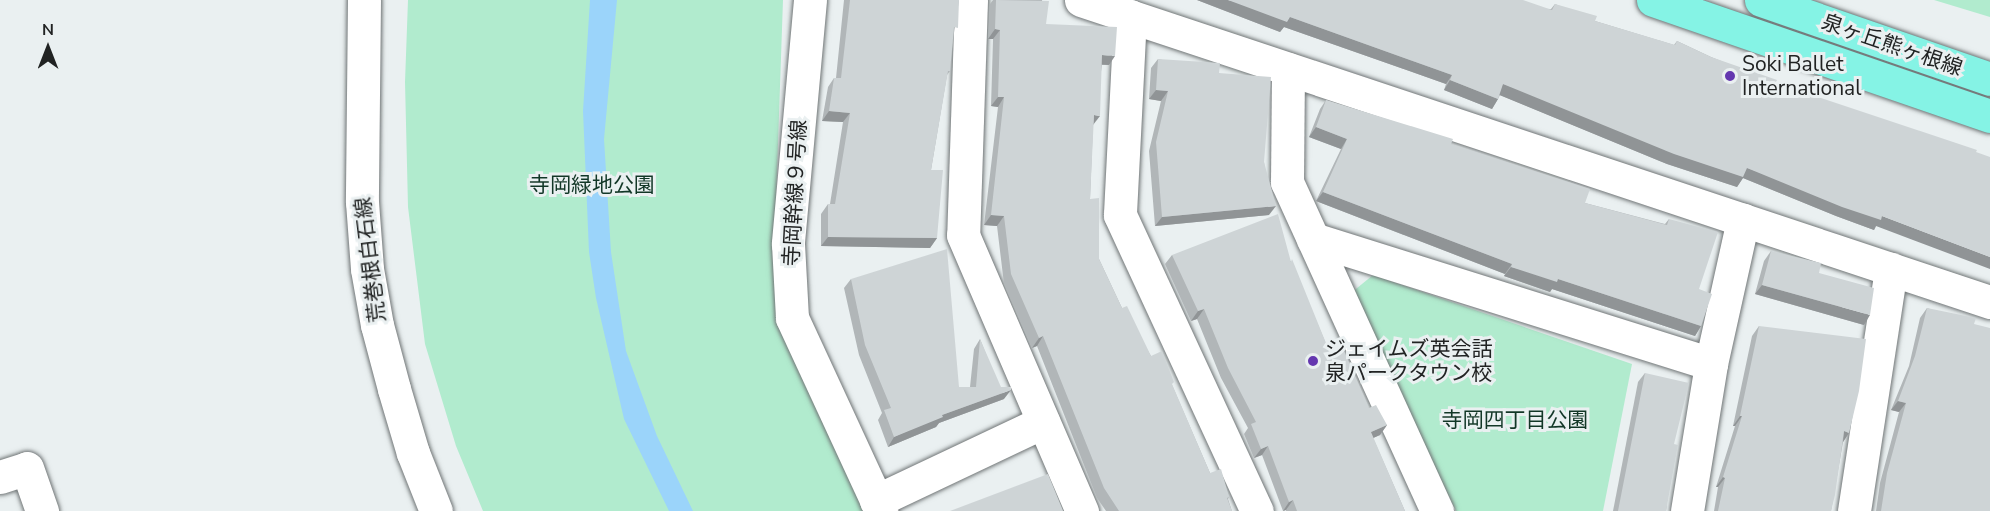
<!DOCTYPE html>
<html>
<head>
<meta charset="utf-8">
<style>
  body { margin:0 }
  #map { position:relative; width:1990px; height:511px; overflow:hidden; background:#eaf0f1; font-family:"Nunito Sans","Noto Sans JP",sans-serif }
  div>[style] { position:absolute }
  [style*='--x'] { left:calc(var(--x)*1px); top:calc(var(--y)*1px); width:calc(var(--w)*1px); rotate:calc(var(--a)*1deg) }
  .green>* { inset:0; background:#b1ebce }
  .water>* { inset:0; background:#9bd4fa }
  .roads { filter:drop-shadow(0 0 2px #707576) drop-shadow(0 0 2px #707576) }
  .minor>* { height:33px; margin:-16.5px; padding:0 16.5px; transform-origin:16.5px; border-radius:16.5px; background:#fff }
  .major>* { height:33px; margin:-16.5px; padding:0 16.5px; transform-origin:16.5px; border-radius:16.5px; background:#85f3e5 }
  .wall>* { inset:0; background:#b1b6b8 }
  .shaded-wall>* { inset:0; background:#909496 }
  .building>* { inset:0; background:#ced4d6 }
  .dots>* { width:16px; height:16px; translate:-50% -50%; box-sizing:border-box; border:3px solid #eaf0f1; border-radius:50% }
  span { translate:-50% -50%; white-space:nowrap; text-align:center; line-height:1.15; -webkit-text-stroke:6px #eaf0f1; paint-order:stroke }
  .street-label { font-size:21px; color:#212323 }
  .poi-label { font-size:21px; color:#212323 }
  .left { translate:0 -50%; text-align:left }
  .park-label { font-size:21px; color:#123727 }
  .north { position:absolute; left:18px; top:18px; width:60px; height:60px; -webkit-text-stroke:4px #eaf0f1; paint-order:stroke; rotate:0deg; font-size:16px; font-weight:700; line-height:24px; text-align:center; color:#212323 }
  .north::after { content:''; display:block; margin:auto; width:21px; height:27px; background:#212323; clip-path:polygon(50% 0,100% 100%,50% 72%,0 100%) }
</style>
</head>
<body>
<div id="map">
  <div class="green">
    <i style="clip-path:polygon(408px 0,783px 0,775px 230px,869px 511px,483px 511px,456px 446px,425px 344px,408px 207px,405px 82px)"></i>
    <i style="clip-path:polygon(1934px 0,1990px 0,1990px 17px)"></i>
    <i style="clip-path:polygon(1373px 275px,1632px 364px,1603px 511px,1456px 511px,1351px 293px)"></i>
  </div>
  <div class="water">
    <i style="clip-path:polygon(590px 0,617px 0,604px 139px,611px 252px,626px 351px,657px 436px,693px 511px,669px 511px,624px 419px,596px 298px,589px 252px,583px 111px)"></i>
  </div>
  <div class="roads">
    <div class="minor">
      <i style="--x:364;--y:0;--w:202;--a:90.6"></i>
      <i style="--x:362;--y:202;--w:67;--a:85.7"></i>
      <i style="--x:367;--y:269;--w:57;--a:79.9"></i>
      <i style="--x:377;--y:325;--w:66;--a:75.1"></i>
      <i style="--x:394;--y:389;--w:67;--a:73.5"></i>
      <i style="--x:413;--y:453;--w:62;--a:68.4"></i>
      <i style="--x:810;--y:0;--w:245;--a:95.2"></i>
      <i style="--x:788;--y:244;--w:74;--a:86.9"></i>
      <i style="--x:792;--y:318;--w:213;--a:65.2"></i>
      <i style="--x:971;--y:0;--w:235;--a:91.9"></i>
      <i style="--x:963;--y:235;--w:301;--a:66.7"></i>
      <i style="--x:1081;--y:0;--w:958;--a:18.38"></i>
      <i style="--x:1130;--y:16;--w:199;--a:92.9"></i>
      <i style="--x:1120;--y:215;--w:326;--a:65.2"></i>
      <i style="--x:1288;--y:69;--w:113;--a:90.5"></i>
      <i style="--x:1287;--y:182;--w:362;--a:65.5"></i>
      <i style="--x:1313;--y:239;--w:417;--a:17.4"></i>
      <i style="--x:0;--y:477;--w:28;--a:-18"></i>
      <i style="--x:27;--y:468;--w:46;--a:70.8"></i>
      <i style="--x:876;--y:501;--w:185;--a:-25.3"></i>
      <i style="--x:1687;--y:511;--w:149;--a:-80.7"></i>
      <i style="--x:1711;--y:364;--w:148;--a:-77.5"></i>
      <i style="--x:1854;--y:511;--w:245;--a:-81.3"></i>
    </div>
    <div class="major">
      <i style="--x:1653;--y:0;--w:356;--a:19"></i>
      <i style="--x:1761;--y:0;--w:242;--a:19"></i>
    </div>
  </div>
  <div class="wall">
    <i style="clip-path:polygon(844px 0,959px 0,954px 33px,950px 71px,947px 75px,931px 170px,937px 238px,930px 248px,821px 246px,821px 214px,828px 204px,830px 204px,843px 122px,822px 121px,828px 87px,834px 78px,836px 78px)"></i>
    <i style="clip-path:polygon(993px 0,1042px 0,1046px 24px,1109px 65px,1102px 65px,1093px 125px,1090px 199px,1099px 259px,1122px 308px,1151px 356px,1172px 385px,1210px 473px,1229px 497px,1228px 499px,1232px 511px,1106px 511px,1097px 498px,1037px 346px,1032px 348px,1004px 284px,997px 226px,984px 225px,998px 107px,991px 106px,993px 39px,988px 39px,990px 4px)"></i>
    <i style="clip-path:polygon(1197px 0,1551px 9px,1555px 4px,1595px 21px,1674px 45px,1677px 41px,1711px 57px,1776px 83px,1876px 226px,1874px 230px,1836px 216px,1743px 178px,1737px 187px,1667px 164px,1500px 95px,1498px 99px,1492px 109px,1444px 90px,1446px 84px,1284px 27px,1280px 32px)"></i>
    <i style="clip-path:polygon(1158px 59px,1219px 73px,1264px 162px,1269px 215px,1155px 226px,1149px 151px,1161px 101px,1149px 99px,1151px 68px)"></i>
    <i style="clip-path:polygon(1326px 100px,1451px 144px,1585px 203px,1665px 224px,1669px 219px,1699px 289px,1701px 326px,1695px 336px,1552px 289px,1550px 292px,1504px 276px,1505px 274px,1316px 201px,1341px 149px,1309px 137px,1320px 109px)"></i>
    <i style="clip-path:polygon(1771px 251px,1864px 325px,1755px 294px,1764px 261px)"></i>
    <i style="clip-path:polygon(1172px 255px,1291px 261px,1332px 358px,1369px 408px,1387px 425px,1380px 435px,1373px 438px,1405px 511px,1286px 511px,1286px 510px,1283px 511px,1262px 455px,1254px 458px,1244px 434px,1248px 428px,1221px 378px,1197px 319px,1191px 321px,1165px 264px)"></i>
    <i style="clip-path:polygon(851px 279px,959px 387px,970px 387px,974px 349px,980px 339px,1004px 399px,939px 423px,936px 427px,888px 447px,878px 420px,882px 413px,859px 355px,844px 288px)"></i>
    <i style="clip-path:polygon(1927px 308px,1974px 324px,1990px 511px,1876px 511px,1880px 483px,1899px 412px,1891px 410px,1909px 366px,1920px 318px)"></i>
    <i style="clip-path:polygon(1759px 326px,1849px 433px,1843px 442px,1831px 511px,1714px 511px,1718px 487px,1716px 487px,1735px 426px,1733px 426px,1752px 336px)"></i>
    <i style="clip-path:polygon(1645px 373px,1674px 444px,1666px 511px,1613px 511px,1638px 382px)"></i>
  </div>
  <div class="shaded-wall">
    <i style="clip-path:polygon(1197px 0,1228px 0,1290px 17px,1452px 75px,1446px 84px,1284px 27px,1280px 32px)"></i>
    <i style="clip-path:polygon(995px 29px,1000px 30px,993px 39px,988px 39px)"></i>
    <i style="clip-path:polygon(1102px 55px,1115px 56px,1109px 65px,1095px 64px)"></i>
    <i style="clip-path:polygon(1450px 80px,1498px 99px,1492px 109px,1444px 90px)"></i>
    <i style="clip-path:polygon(1503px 84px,1747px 168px,1882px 216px,1990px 257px,1990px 269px,1876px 226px,1874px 230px,1836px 216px,1743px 178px,1737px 187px,1667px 164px,1497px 94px)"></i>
    <i style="clip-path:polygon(1156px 90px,1168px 91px,1161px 101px,1149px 99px)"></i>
    <i style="clip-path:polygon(998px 97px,1004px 97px,998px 107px,991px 106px)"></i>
    <i style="clip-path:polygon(829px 111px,850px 113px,843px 122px,822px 121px)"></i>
    <i style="clip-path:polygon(1094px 115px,1100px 116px,1093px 125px)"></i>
    <i style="clip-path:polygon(1316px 127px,1347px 139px,1341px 149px,1309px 137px)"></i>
    <i style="clip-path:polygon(1323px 192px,1512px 264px,1505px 274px,1316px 201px)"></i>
    <i style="clip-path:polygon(1276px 206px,1269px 215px,1155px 226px,1162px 217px)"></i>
    <i style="clip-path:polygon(991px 215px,1004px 216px,997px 226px,984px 225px)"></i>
    <i style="clip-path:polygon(828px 237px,937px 238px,930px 248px,821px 246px)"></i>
    <i style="clip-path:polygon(1511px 267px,1558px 279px,1701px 326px,1695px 336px,1552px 289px,1550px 292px,1504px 276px)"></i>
    <i style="clip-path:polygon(1762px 285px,1870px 315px,1864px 325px,1755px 294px)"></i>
    <i style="clip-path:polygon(1204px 309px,1197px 319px,1191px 321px,1198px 311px)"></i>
    <i style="clip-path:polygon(1043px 336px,1037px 346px,1032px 348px,1039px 338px)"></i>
    <i style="clip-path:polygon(1011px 390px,1004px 399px,939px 423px,936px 427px,888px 447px,894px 437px,942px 415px)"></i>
    <i style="clip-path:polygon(1898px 401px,1906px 403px,1899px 412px,1891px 410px)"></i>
    <i style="clip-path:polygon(1740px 416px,1742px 416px,1735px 426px,1733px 426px)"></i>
    <i style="clip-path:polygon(1387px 425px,1380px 435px,1364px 442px,1371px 432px)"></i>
    <i style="clip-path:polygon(1844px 431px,1849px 433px,1843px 442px)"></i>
    <i style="clip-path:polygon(1268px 446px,1262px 455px,1254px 458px,1261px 449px)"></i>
    <i style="clip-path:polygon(1723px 477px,1725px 478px,1718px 487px,1716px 487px)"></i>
    <i style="clip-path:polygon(1293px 500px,1286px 510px,1283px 511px,1289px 502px)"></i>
  </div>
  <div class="building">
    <i style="clip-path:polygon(850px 0,959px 0,958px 28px,954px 27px,950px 71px,948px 71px,931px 170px,943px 170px,937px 238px,828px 237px,828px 204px,835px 204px,850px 113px,829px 111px,834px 78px,841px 78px)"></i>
    <i style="clip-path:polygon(996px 0,1049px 1px,1046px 24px,1117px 27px,1115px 56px,1102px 55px,1100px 116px,1094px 115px,1090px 199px,1099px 198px,1099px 259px,1122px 308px,1127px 306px,1151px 356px,1162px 351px,1174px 382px,1172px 384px,1210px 473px,1221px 469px,1229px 497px,1227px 498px,1232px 511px,1119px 511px,1104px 488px,1043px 336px,1039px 338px,1011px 274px,1004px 216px,991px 215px,1004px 97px,998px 97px,1000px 30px,995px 29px)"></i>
    <i style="clip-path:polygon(1228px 0,1523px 0,1552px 10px,1555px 4px,1597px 16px,1595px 21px,1675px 45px,1677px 41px,1711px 57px,1777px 80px,1776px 83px,1977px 150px,1976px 152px,1990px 157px,1990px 257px,1882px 216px,1881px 220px,1842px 207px,1747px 168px,1743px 177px,1674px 154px,1503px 84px,1498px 99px,1450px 80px,1452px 75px,1290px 17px,1287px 22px)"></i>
    <i style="clip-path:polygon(1158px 59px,1220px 63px,1219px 73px,1271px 77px,1264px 162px,1276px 206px,1162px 217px,1156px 142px,1168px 91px,1156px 90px)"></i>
    <i style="clip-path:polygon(1326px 100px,1453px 139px,1451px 144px,1590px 189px,1585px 203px,1667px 225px,1669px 219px,1718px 232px,1699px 289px,1712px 294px,1701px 326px,1558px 279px,1557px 282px,1511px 267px,1512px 264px,1323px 192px,1347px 139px,1316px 127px)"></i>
    <i style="clip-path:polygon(1278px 214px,1291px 262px,1292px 259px,1332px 358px,1344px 351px,1369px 408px,1376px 405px,1387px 425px,1371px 432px,1405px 511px,1297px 511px,1293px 500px,1289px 502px,1268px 446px,1261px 449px,1251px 424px,1256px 422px,1228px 368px,1204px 309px,1198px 311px,1172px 255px)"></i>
    <i style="clip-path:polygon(947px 249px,959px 387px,976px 387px,980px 339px,1001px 387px,1011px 387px,1011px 390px,942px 415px,943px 417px,894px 437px,884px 410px,891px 408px,865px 345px,851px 279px)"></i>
    <i style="clip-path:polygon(1771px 251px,1821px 263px,1819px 273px,1874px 288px,1870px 315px,1762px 285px)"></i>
    <i style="clip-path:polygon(1927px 308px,1976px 318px,1974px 324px,1990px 328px,1990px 511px,1881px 511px,1887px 473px,1906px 403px,1898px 401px,1915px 356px)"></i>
    <i style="clip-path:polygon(1759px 326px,1866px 339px,1859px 391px,1849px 433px,1844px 431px,1835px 495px,1831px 511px,1718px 511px,1725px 478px,1723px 477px,1742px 416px,1740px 416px)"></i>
    <i style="clip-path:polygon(1645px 373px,1689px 383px,1674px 444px,1678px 445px,1666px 511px,1618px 511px)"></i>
    <i style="clip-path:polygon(1048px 474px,1063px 511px,950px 511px)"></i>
  </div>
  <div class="dots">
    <i style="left:1730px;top:76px;background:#6437af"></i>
    <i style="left:1313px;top:361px;background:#6437af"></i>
  </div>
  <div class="street-label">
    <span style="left:1892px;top:45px;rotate:19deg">泉ヶ丘熊ヶ根線</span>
    <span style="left:795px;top:193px;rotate:-87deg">寺岡幹線９号線</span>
    <span style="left:370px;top:260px;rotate:-97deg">荒巻根白石線</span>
  </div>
  <div class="poi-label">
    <span class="left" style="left:1742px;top:76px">Soki Ballet<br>International</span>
    <span class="left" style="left:1325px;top:361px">ジェイムズ英会話<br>泉パークタウン校</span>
  </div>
  <div class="park-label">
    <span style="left:592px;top:185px">寺岡緑地公園</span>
    <span style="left:1515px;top:420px">寺岡四丁目公園</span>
  </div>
  <div class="north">N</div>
</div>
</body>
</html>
